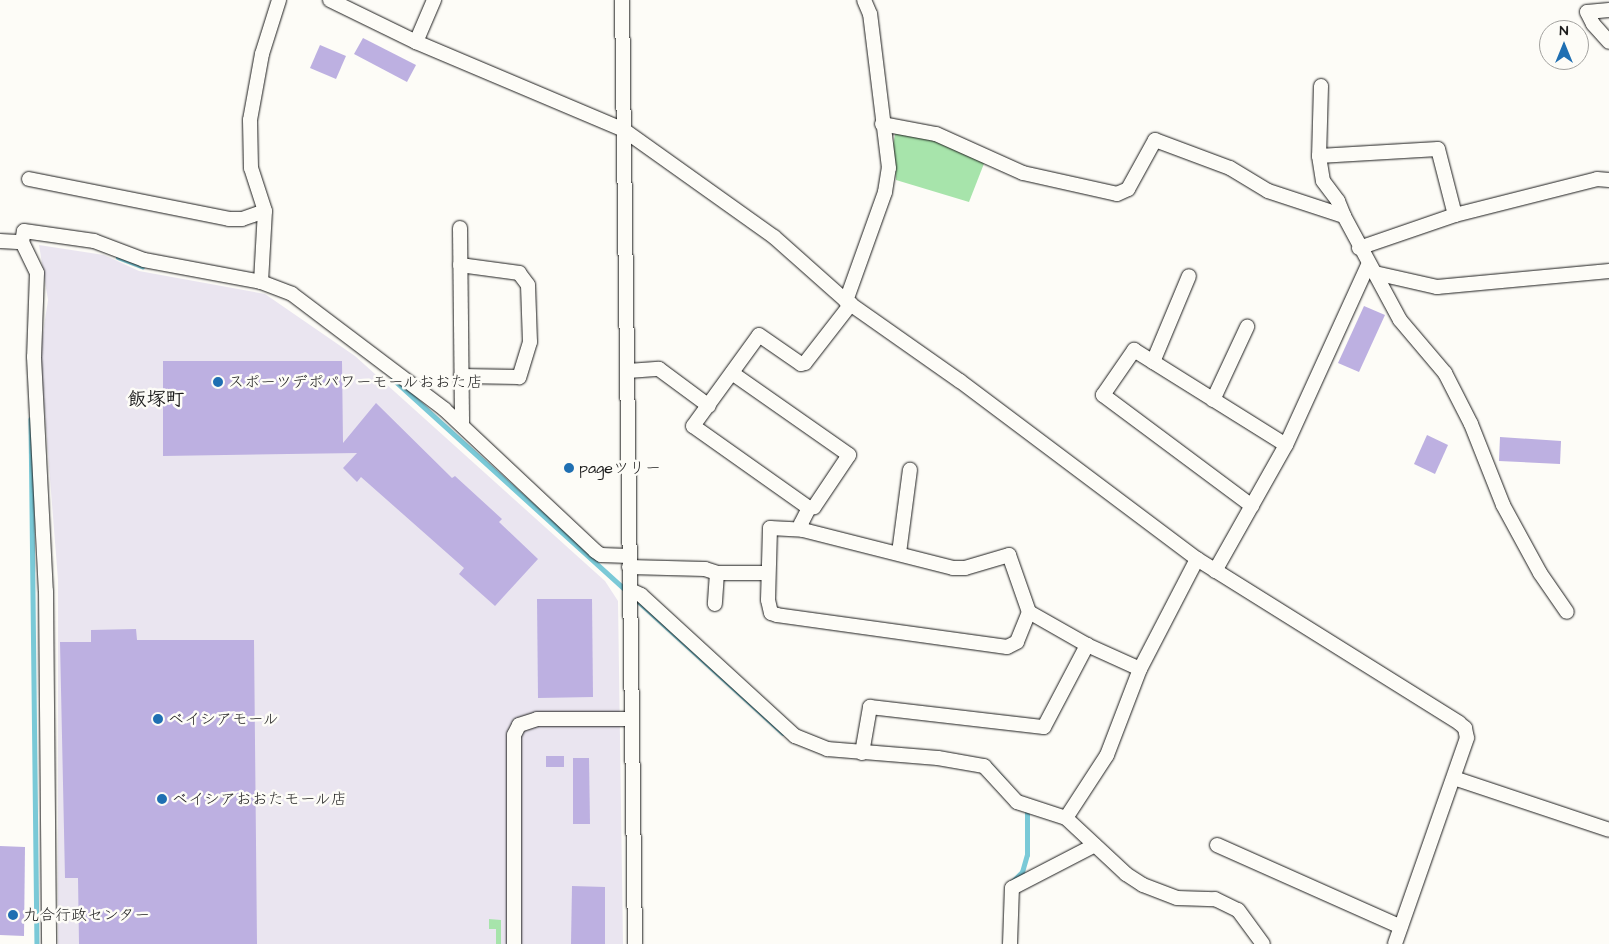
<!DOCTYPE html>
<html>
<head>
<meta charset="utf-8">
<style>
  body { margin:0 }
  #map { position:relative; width:1609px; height:944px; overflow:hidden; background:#fdfcf7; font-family:"Architects Daughter","Klee One",sans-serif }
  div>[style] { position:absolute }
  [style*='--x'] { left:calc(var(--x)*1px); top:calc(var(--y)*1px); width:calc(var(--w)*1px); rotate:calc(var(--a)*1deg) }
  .built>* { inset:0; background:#eae5f0 }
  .green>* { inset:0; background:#a7e4ab }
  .stream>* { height:4.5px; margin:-2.25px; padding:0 2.25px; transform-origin:2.25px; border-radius:2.25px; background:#7ac9d7 }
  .building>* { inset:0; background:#bdb0e1 }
  .roads { filter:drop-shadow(0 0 1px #1c1c1c) drop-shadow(0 0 1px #1c1c1c) }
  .minor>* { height:14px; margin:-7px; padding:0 7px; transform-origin:7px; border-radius:7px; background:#fdfcf7 }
  .dots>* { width:14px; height:14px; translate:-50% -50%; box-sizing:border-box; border:2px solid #fdfcf7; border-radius:50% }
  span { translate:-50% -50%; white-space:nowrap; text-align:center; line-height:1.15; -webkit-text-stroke:5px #fdfcf7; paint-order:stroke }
  .poi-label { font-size:16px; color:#1c1c1c }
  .left { translate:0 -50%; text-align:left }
  .quarter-label { font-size:19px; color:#1c1c1c; font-weight:700 }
  .north { position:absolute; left:1539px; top:20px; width:50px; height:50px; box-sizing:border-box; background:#fdfcf7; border:1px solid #a3a29f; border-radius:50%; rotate:0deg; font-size:14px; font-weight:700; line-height:20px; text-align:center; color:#1c1c1c }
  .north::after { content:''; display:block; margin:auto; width:18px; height:22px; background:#1f6fb2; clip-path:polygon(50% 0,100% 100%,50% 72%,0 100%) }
</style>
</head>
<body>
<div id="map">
  <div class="built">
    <i style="clip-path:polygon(39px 245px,104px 255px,139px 271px,265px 294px,355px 356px,605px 581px,618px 601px,623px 944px,58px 944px,58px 580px,40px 352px,48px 300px)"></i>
  </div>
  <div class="green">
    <i style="clip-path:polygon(896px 129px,908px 130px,985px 161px,969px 202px,896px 180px,893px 146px)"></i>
    <i style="clip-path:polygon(489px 919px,501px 920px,501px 944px,496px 944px,496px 929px,489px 929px)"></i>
  </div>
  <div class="stream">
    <i style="--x:118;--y:257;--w:26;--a:21"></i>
    <i style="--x:393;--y:379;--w:314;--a:42.2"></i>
    <i style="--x:31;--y:419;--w:525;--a:89.35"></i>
    <i style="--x:637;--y:600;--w:197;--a:42.3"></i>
    <i style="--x:988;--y:763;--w:23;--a:47"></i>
    <i style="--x:1009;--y:885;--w:18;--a:-45"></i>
    <i style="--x:1022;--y:872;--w:18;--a:-74"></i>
    <i style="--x:1027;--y:855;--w:47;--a:-90"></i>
  </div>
  <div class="building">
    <i style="clip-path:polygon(363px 38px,416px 65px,407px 82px,354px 54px)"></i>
    <i style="clip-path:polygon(320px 45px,346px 56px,336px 79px,310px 68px)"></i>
    <i style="clip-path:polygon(1364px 306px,1385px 315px,1359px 372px,1338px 363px)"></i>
    <i style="clip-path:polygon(163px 361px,342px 361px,343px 443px,376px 403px,452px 478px,455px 476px,502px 519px,499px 522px,538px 559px,495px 606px,459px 574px,464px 568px,361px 477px,357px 482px,343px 468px,357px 453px,163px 456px)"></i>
    <i style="clip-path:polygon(1427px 435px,1448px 445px,1435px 474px,1414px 464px)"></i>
    <i style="clip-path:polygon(1500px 437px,1561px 441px,1560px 464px,1499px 461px)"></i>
    <i style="clip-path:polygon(537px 599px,592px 599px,593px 697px,538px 698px)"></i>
    <i style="clip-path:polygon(136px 629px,137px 640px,254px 640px,257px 944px,79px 944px,78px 878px,65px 878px,60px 642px,91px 642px,91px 630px)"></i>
    <i style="clip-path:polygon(546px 756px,564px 756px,564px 767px,546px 767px)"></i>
    <i style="clip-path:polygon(573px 758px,589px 758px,590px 824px,573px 824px)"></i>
    <i style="clip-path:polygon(0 846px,25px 847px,24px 936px,0 935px)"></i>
    <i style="clip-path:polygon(572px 886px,605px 887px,605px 944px,571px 944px)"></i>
  </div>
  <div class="roads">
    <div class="minor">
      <i style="--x:330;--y:0;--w:96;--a:26"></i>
      <i style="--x:416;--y:42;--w:226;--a:22.9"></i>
      <i style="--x:624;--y:130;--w:184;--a:35.5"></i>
      <i style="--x:774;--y:237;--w:96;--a:41.6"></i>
      <i style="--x:846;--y:301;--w:139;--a:35.1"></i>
      <i style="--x:960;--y:381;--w:296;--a:36.9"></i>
      <i style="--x:1197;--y:559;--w:309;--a:32"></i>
      <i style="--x:1459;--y:723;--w:8;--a:40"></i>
      <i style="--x:1465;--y:728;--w:10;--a:79"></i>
      <i style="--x:1467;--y:738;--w:218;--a:109.3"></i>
      <i style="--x:622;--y:0;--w:944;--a:89.21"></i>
      <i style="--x:1609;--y:10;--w:22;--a:175"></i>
      <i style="--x:1587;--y:12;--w:13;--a:63"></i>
      <i style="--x:1593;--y:24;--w:24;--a:48"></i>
      <i style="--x:416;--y:42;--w:46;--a:-66.8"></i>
      <i style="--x:1321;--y:86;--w:70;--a:91.6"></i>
      <i style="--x:1319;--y:156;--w:25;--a:81"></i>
      <i style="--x:1323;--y:181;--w:25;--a:53"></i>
      <i style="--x:1338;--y:201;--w:16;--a:68"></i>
      <i style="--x:882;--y:124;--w:55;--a:10.5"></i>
      <i style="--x:936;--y:134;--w:95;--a:24.1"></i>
      <i style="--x:1023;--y:173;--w:96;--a:12.6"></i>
      <i style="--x:1117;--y:194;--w:12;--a:-24"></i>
      <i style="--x:1128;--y:189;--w:56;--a:-61.1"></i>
      <i style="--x:1155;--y:140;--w:80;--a:20.5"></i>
      <i style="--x:1230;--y:168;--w:44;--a:31.2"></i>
      <i style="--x:1268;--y:191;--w:80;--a:18.2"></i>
      <i style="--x:1344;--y:216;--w:118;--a:61.7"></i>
      <i style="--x:1400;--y:320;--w:70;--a:49.7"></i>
      <i style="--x:1445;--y:373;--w:57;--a:63"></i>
      <i style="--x:1471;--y:424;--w:87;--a:68.4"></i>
      <i style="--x:1503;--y:505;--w:77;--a:61.4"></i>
      <i style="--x:1540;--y:573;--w:47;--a:55.3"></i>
      <i style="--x:1319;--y:156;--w:119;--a:-3.4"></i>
      <i style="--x:1438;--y:149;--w:68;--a:75.6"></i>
      <i style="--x:29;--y:179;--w:204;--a:11.3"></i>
      <i style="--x:229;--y:219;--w:13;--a:0"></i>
      <i style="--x:242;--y:219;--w:24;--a:-19"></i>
      <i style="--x:460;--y:228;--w:197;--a:89.4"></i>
      <i style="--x:0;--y:241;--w:22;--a:3"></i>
      <i style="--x:22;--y:242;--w:34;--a:64"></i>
      <i style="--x:37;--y:273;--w:84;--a:92"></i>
      <i style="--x:34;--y:357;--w:234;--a:87.1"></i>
      <i style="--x:46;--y:591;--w:353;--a:89.5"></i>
      <i style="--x:22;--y:242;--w:11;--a:-80"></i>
      <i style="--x:24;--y:231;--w:71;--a:8.1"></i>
      <i style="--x:94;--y:241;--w:53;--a:20.8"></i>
      <i style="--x:144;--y:260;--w:119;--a:10.6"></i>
      <i style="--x:261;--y:282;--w:33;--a:21"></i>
      <i style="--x:292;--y:294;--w:191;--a:37.1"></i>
      <i style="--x:444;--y:409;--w:207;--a:43.2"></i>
      <i style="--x:595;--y:551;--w:7;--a:34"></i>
      <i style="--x:601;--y:555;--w:28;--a:2"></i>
      <i style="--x:1359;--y:248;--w:102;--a:-19"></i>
      <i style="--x:1455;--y:215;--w:146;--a:-14.2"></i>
      <i style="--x:1597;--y:179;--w:12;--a:5"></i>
      <i style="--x:460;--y:265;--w:60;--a:7.7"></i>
      <i style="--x:519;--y:273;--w:15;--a:53"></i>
      <i style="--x:528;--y:285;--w:57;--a:88"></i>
      <i style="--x:530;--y:342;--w:37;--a:107"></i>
      <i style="--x:519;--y:377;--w:58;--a:-179"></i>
      <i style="--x:1375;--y:273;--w:64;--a:12.7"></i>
      <i style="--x:1437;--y:287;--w:173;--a:-5.3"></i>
      <i style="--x:261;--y:282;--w:71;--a:-86.8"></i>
      <i style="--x:265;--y:211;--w:45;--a:-108"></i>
      <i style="--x:251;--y:168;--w:48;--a:-91.2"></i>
      <i style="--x:250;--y:120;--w:67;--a:-79.7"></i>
      <i style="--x:262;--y:54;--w:57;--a:-72.5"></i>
      <i style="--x:846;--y:301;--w:116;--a:-70.3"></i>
      <i style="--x:885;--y:192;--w:24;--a:-81"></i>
      <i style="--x:889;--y:168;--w:155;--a:-97"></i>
      <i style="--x:870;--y:14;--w:15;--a:-113"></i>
      <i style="--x:1153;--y:362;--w:93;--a:-67.3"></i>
      <i style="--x:628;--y:371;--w:31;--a:-4"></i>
      <i style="--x:659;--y:369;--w:62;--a:36.5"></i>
      <i style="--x:732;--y:373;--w:143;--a:35"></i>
      <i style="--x:849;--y:455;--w:63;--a:123.9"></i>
      <i style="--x:814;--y:507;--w:5;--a:169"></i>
      <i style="--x:809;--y:508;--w:18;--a:117"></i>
      <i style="--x:801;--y:524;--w:6;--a:72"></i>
      <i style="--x:1213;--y:400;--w:81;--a:-65"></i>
      <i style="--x:1252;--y:506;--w:186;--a:-143.3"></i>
      <i style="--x:1103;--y:395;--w:55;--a:-55.4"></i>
      <i style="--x:1134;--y:350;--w:179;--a:32"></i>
      <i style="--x:809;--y:508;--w:142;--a:-144.7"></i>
      <i style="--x:693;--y:426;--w:112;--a:-54"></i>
      <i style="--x:759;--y:335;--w:51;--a:34.6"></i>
      <i style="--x:801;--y:364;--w:4;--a:-14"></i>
      <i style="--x:805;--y:363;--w:75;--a:-52.1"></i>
      <i style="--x:899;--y:553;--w:84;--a:-82.5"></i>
      <i style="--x:629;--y:567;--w:76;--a:1.5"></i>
      <i style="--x:705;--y:569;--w:13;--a:18"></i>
      <i style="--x:717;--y:573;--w:31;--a:94"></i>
      <i style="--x:1215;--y:571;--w:145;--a:-60.6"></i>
      <i style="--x:1286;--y:445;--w:198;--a:-65.5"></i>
      <i style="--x:717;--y:573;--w:51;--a:0"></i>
      <i style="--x:630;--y:590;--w:12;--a:24"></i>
      <i style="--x:641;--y:595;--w:209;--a:42.5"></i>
      <i style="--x:795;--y:736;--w:35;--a:22"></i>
      <i style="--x:827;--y:749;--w:111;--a:4.6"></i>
      <i style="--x:938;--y:758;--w:47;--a:9.9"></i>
      <i style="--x:984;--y:766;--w:49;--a:47.5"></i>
      <i style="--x:1017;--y:802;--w:52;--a:18.1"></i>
      <i style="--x:1066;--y:818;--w:82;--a:43"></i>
      <i style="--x:1126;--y:874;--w:20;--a:33"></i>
      <i style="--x:1143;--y:885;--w:36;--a:21"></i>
      <i style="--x:1177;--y:898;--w:38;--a:2"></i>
      <i style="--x:1215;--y:899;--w:25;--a:26"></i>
      <i style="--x:1238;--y:910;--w:42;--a:53.7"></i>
      <i style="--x:1029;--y:612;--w:32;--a:112"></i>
      <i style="--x:1017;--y:642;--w:11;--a:153"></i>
      <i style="--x:1007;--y:647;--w:232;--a:-172.1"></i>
      <i style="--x:777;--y:615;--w:6;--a:-162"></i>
      <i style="--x:771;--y:613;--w:13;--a:-103"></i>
      <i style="--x:768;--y:600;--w:72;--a:-88.4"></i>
      <i style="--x:770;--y:528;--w:33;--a:3"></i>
      <i style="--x:803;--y:530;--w:155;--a:14.2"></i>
      <i style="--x:953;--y:568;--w:12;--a:0"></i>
      <i style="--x:965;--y:568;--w:46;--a:-16.5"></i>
      <i style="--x:1009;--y:555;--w:60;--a:70.7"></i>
      <i style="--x:1029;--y:612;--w:67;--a:29.6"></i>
      <i style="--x:1087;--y:645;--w:58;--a:24.4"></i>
      <i style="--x:862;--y:753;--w:47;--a:-80.1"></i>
      <i style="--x:870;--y:707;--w:175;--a:6.6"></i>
      <i style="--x:1044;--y:727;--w:93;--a:-62.3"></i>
      <i style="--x:1454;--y:778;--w:163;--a:18.5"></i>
      <i style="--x:1066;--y:818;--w:75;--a:-56.9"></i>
      <i style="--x:1107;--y:755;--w:92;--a:-69"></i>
      <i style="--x:1140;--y:669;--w:124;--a:-62.6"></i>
      <i style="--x:1217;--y:845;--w:201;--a:24"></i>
      <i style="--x:514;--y:944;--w:209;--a:-90"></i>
      <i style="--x:514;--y:735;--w:11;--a:-63"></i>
      <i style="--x:519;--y:725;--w:19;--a:-18"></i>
      <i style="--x:537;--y:719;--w:94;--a:0"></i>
      <i style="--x:1010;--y:944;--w:56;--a:-88"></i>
      <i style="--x:1012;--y:888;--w:93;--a:-27.4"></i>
    </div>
  </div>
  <div class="dots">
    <i style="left:218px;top:382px;background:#1f6fb2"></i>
    <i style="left:569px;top:468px;background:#1f6fb2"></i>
    <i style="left:158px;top:719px;background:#1f6fb2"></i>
    <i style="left:162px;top:799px;background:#1f6fb2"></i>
    <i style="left:13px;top:915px;background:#1f6fb2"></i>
  </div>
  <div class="poi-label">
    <span class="left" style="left:228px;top:382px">スポーツデポパワーモールおおた店</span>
    <span class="left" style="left:579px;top:468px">pageツリー</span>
    <span class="left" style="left:168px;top:719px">ベイシアモール</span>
    <span class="left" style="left:172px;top:799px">ベイシアおおたモール店</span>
    <span class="left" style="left:23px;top:915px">九合行政センター</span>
  </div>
  <div class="quarter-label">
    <span style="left:156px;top:400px">飯塚町</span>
  </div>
  <div class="north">N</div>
</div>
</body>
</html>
